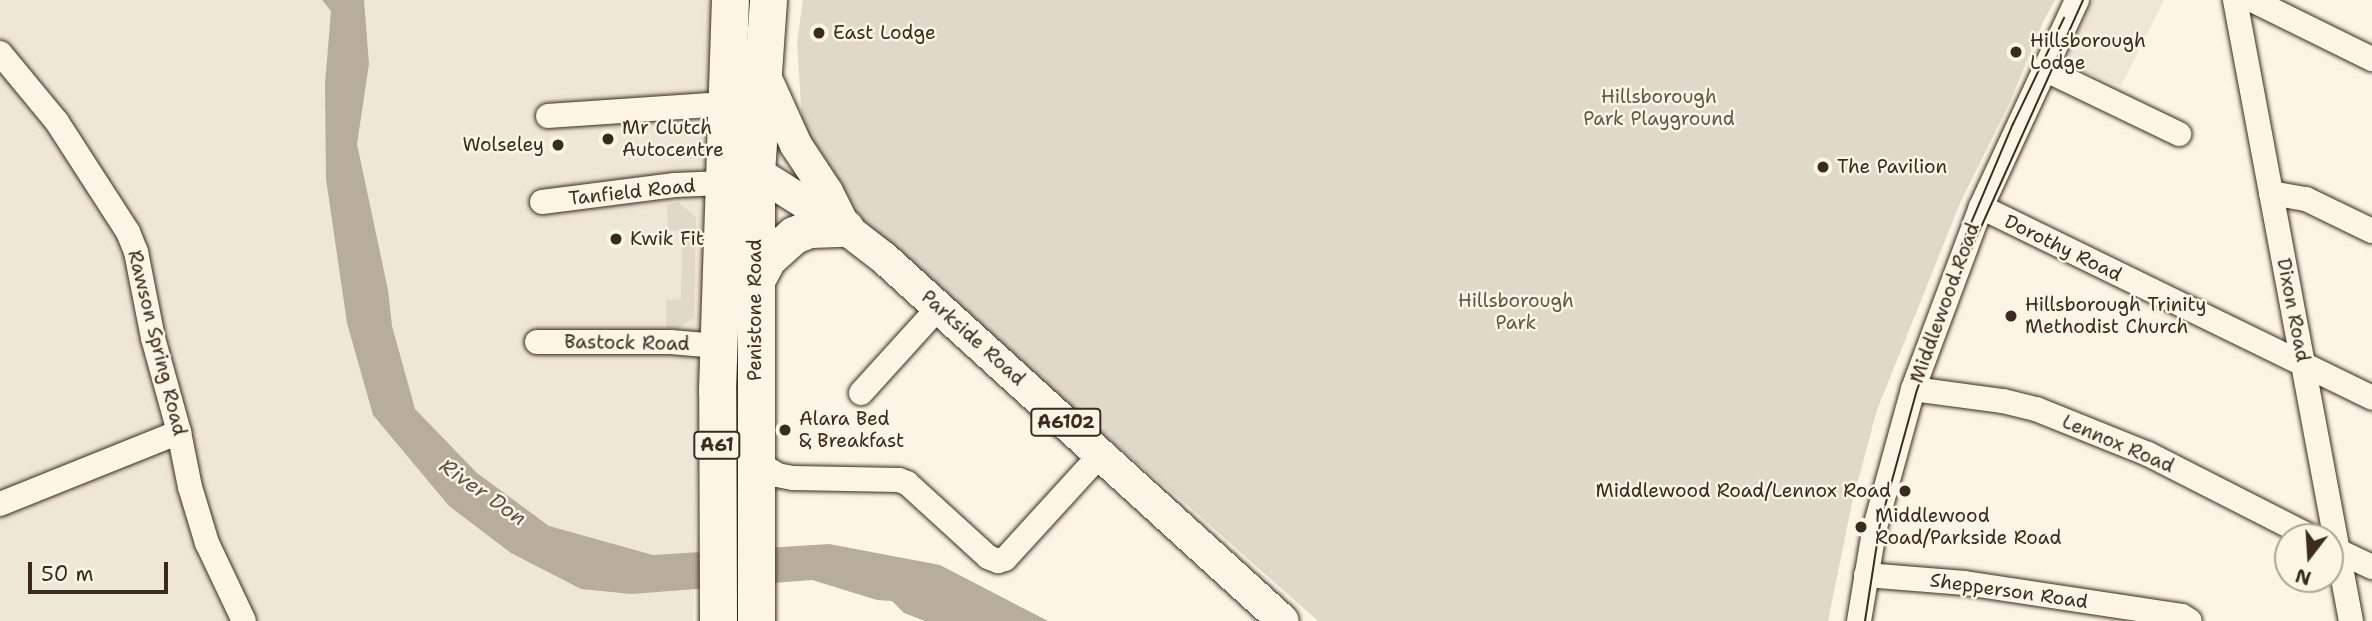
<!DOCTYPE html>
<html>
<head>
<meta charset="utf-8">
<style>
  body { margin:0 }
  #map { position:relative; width:2372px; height:621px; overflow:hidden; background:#fcf5e5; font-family:"Shantell Sans",sans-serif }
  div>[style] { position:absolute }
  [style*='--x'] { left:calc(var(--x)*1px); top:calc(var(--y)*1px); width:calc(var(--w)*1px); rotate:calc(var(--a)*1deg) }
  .built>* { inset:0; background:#eee6d6 }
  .green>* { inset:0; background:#e0d8c8 }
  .water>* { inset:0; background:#b7ad9e }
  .roads { filter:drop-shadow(0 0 2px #3b2a1e) drop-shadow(0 0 2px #3b2a1e) }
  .minor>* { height:24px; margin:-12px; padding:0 12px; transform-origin:12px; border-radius:12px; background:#fcf5e5 }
  .major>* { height:32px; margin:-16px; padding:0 16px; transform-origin:16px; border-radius:16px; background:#fcf5e5 }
  .highway>* { height:37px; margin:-18.5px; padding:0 18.5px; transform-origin:18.5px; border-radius:18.5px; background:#fcf5e5 }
  .tram>* { height:2px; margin:-1px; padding:0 1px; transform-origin:1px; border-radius:1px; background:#3b2a1e }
  .dots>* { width:19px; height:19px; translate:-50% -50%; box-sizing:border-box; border:4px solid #fcf5e5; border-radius:50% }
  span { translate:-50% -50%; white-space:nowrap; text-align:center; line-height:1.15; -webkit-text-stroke:5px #fcf5e5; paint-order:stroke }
  .shield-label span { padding:2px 5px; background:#fcf5e5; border:2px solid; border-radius:5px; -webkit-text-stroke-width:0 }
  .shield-label { font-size:18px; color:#3b2a1e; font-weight:700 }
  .poi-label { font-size:19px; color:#3b2a1e }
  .left { translate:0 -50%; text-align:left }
  .right { translate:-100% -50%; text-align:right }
  .park-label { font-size:19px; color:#645648 }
  .street-label { font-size:19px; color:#3b2a1e }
  .water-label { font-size:21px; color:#605144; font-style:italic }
  .north { position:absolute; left:2274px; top:523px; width:70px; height:70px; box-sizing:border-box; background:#fcf5e5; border:2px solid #afa495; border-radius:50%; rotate:197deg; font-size:19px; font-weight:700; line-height:28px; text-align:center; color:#3b2a1e }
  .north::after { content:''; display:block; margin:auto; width:24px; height:32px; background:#3b2a1e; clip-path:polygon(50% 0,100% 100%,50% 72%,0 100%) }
  .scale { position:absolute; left:28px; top:562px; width:140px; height:32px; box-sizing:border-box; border:4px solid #3b2a1e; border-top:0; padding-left:9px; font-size:21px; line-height:24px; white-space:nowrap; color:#3b2a1e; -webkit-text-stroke:5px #fcf5e5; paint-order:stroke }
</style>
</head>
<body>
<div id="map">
  <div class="built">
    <i style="clip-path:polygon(0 0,719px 0,700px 344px,693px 621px,0 621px)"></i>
    <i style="clip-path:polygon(2092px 0,2164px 0,2121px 86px,2063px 64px)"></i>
  </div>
  <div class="green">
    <i style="clip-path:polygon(803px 0,2055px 0,2044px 20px,2010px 102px,1961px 201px,1877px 410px,1852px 503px,1828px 621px,1318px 621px,1185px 503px,806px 185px,797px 42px)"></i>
    <i style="clip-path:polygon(678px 202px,696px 217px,694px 317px,678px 329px,666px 328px,666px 300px,681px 299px,682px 232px,668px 230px,667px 205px)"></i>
  </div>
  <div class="water">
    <i style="clip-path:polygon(322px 0,364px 0,369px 64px,357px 144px,388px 290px,392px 326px,415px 409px,477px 473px,549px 526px,653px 555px,829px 544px,940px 565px,1048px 621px,925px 621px,904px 613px,892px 601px,877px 600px,812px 580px,631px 594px,581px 589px,511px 553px,449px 506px,373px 415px,347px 323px,326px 179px,325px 84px,331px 11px)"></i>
  </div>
  <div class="roads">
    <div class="minor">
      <i style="--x:2235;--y:0;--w:632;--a:79.42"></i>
      <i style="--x:2252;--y:0;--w:134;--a:26.2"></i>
      <i style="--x:0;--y:53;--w:89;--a:50.4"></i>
      <i style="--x:57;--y:122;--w:131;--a:57.2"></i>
      <i style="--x:128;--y:232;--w:22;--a:68"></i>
      <i style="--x:136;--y:252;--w:88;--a:78.8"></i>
      <i style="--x:153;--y:338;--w:98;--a:74.5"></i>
      <i style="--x:179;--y:432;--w:56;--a:78.7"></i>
      <i style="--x:190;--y:487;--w:59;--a:73.1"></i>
      <i style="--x:207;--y:543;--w:86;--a:64.6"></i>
      <i style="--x:2044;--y:69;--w:150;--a:25.7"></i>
      <i style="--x:548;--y:116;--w:176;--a:-3.9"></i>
      <i style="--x:2271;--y:193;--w:36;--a:10"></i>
      <i style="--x:2306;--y:199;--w:73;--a:25.9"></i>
      <i style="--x:542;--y:202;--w:134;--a:-7.3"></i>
      <i style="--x:675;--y:185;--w:47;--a:-2.4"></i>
      <i style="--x:1981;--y:207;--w:435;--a:26"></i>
      <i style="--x:537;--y:342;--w:134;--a:0"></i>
      <i style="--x:671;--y:342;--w:46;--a:5"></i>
      <i style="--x:1913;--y:389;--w:91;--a:7.6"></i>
      <i style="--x:2003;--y:401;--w:34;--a:14"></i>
      <i style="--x:2036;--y:409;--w:121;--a:21.9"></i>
      <i style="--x:2148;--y:454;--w:183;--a:27"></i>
      <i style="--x:861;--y:393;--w:118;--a:-47.8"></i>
      <i style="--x:755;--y:461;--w:26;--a:32"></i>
      <i style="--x:777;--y:475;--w:16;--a:11"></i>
      <i style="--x:793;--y:478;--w:106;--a:1.1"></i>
      <i style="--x:899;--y:480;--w:9;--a:21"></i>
      <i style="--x:907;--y:483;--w:110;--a:42.4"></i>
      <i style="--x:988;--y:557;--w:11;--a:22"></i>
      <i style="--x:998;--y:561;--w:7;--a:-16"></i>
      <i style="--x:1005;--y:559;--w:142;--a:-47.6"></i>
      <i style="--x:0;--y:504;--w:193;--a:-21.9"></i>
      <i style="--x:2330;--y:547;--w:47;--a:25.5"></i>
      <i style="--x:1866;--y:575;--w:99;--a:4.6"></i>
      <i style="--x:1965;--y:583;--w:219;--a:8.6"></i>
      <i style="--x:2182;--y:616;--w:9;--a:32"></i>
      <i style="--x:1859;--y:621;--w:91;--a:-80.5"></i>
      <i style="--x:1874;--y:531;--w:147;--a:-74.6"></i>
      <i style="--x:1913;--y:389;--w:194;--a:-69.5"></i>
      <i style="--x:1981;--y:207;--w:228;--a:-65.1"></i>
    </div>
    <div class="major">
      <i style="--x:763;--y:72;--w:80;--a:65.7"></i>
      <i style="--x:796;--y:145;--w:56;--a:56.6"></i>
      <i style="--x:827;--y:192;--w:40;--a:63.4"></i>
      <i style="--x:756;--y:172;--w:105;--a:32.2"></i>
      <i style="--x:845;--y:228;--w:49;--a:37.6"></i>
      <i style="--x:884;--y:258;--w:539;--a:42.3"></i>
    </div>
    <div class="highway">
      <i style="--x:755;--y:282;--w:26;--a:-62"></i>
      <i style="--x:767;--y:259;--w:36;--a:-42"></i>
      <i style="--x:794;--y:235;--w:16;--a:-22"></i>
      <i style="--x:809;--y:229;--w:36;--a:-2"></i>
      <i style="--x:718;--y:621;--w:231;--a:-90.2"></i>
      <i style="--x:717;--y:390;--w:390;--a:-88.1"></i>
      <i style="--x:756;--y:621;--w:449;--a:-90"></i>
      <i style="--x:756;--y:172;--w:172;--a:-86"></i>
    </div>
  </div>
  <div class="tram">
    <i style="--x:1955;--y:261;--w:149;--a:-67.1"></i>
    <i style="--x:2013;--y:124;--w:118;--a:-64.3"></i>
    <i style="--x:1865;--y:621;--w:98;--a:-81.2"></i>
    <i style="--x:1880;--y:524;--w:139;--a:-74.6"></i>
    <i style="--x:1917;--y:390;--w:112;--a:-70.1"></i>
    <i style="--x:1955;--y:285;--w:312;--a:-65.8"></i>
  </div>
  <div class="dots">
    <i style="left:819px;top:33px;background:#3b2a1e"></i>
    <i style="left:2016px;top:52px;background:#3b2a1e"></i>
    <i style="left:608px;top:139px;background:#3b2a1e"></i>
    <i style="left:558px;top:145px;background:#3b2a1e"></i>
    <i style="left:1823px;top:167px;background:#3b2a1e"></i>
    <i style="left:616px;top:239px;background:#3b2a1e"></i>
    <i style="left:2011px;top:316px;background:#3b2a1e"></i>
    <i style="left:785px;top:430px;background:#3b2a1e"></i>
    <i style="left:1905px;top:491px;background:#3b2a1e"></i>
    <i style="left:1861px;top:527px;background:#3b2a1e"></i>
  </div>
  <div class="shield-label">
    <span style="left:1066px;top:422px">A6102</span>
    <span style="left:717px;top:445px">A61</span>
  </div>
  <div class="poi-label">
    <span class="left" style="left:833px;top:33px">East Lodge</span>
    <span class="left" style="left:2030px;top:52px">Hillsborough<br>Lodge</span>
    <span class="left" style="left:622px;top:139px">Mr Clutch<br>Autocentre</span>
    <span class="right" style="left:544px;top:145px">Wolseley</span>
    <span class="left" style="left:1837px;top:167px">The Pavilion</span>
    <span class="left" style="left:630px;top:239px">Kwik Fit</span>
    <span class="left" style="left:2025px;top:316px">Hillsborough Trinity<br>Methodist Church</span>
    <span class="left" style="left:799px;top:430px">Alara Bed<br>&amp; Breakfast</span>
    <span class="right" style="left:1891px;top:491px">Middlewood Road/Lennox Road</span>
    <span class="left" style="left:1875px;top:527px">Middlewood<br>Road/Parkside Road</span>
  </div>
  <div class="park-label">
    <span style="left:1659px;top:108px">Hillsborough<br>Park Playground</span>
    <span style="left:1516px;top:312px">Hillsborough<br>Park</span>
  </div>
  <div class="street-label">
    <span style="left:632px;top:192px;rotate:-6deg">Tanfield Road</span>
    <span style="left:2063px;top:248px;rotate:26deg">Dorothy Road</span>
    <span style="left:1945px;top:303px;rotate:-70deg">Middlewood Road</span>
    <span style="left:755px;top:310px;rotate:-90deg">Penistone Road</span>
    <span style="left:2293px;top:310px;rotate:79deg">Dixon Road</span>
    <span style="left:973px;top:338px;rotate:42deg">Parkside Road</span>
    <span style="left:157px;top:343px;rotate:76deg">Rawson Spring Road</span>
    <span style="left:627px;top:343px;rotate:1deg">Bastock Road</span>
    <span style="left:2118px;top:444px;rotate:23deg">Lennox Road</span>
    <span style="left:2009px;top:591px;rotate:8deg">Shepperson Road</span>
  </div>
  <div class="water-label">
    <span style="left:483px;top:492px;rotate:35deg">River Don</span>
  </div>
  <div class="north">N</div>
  <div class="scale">50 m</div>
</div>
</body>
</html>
